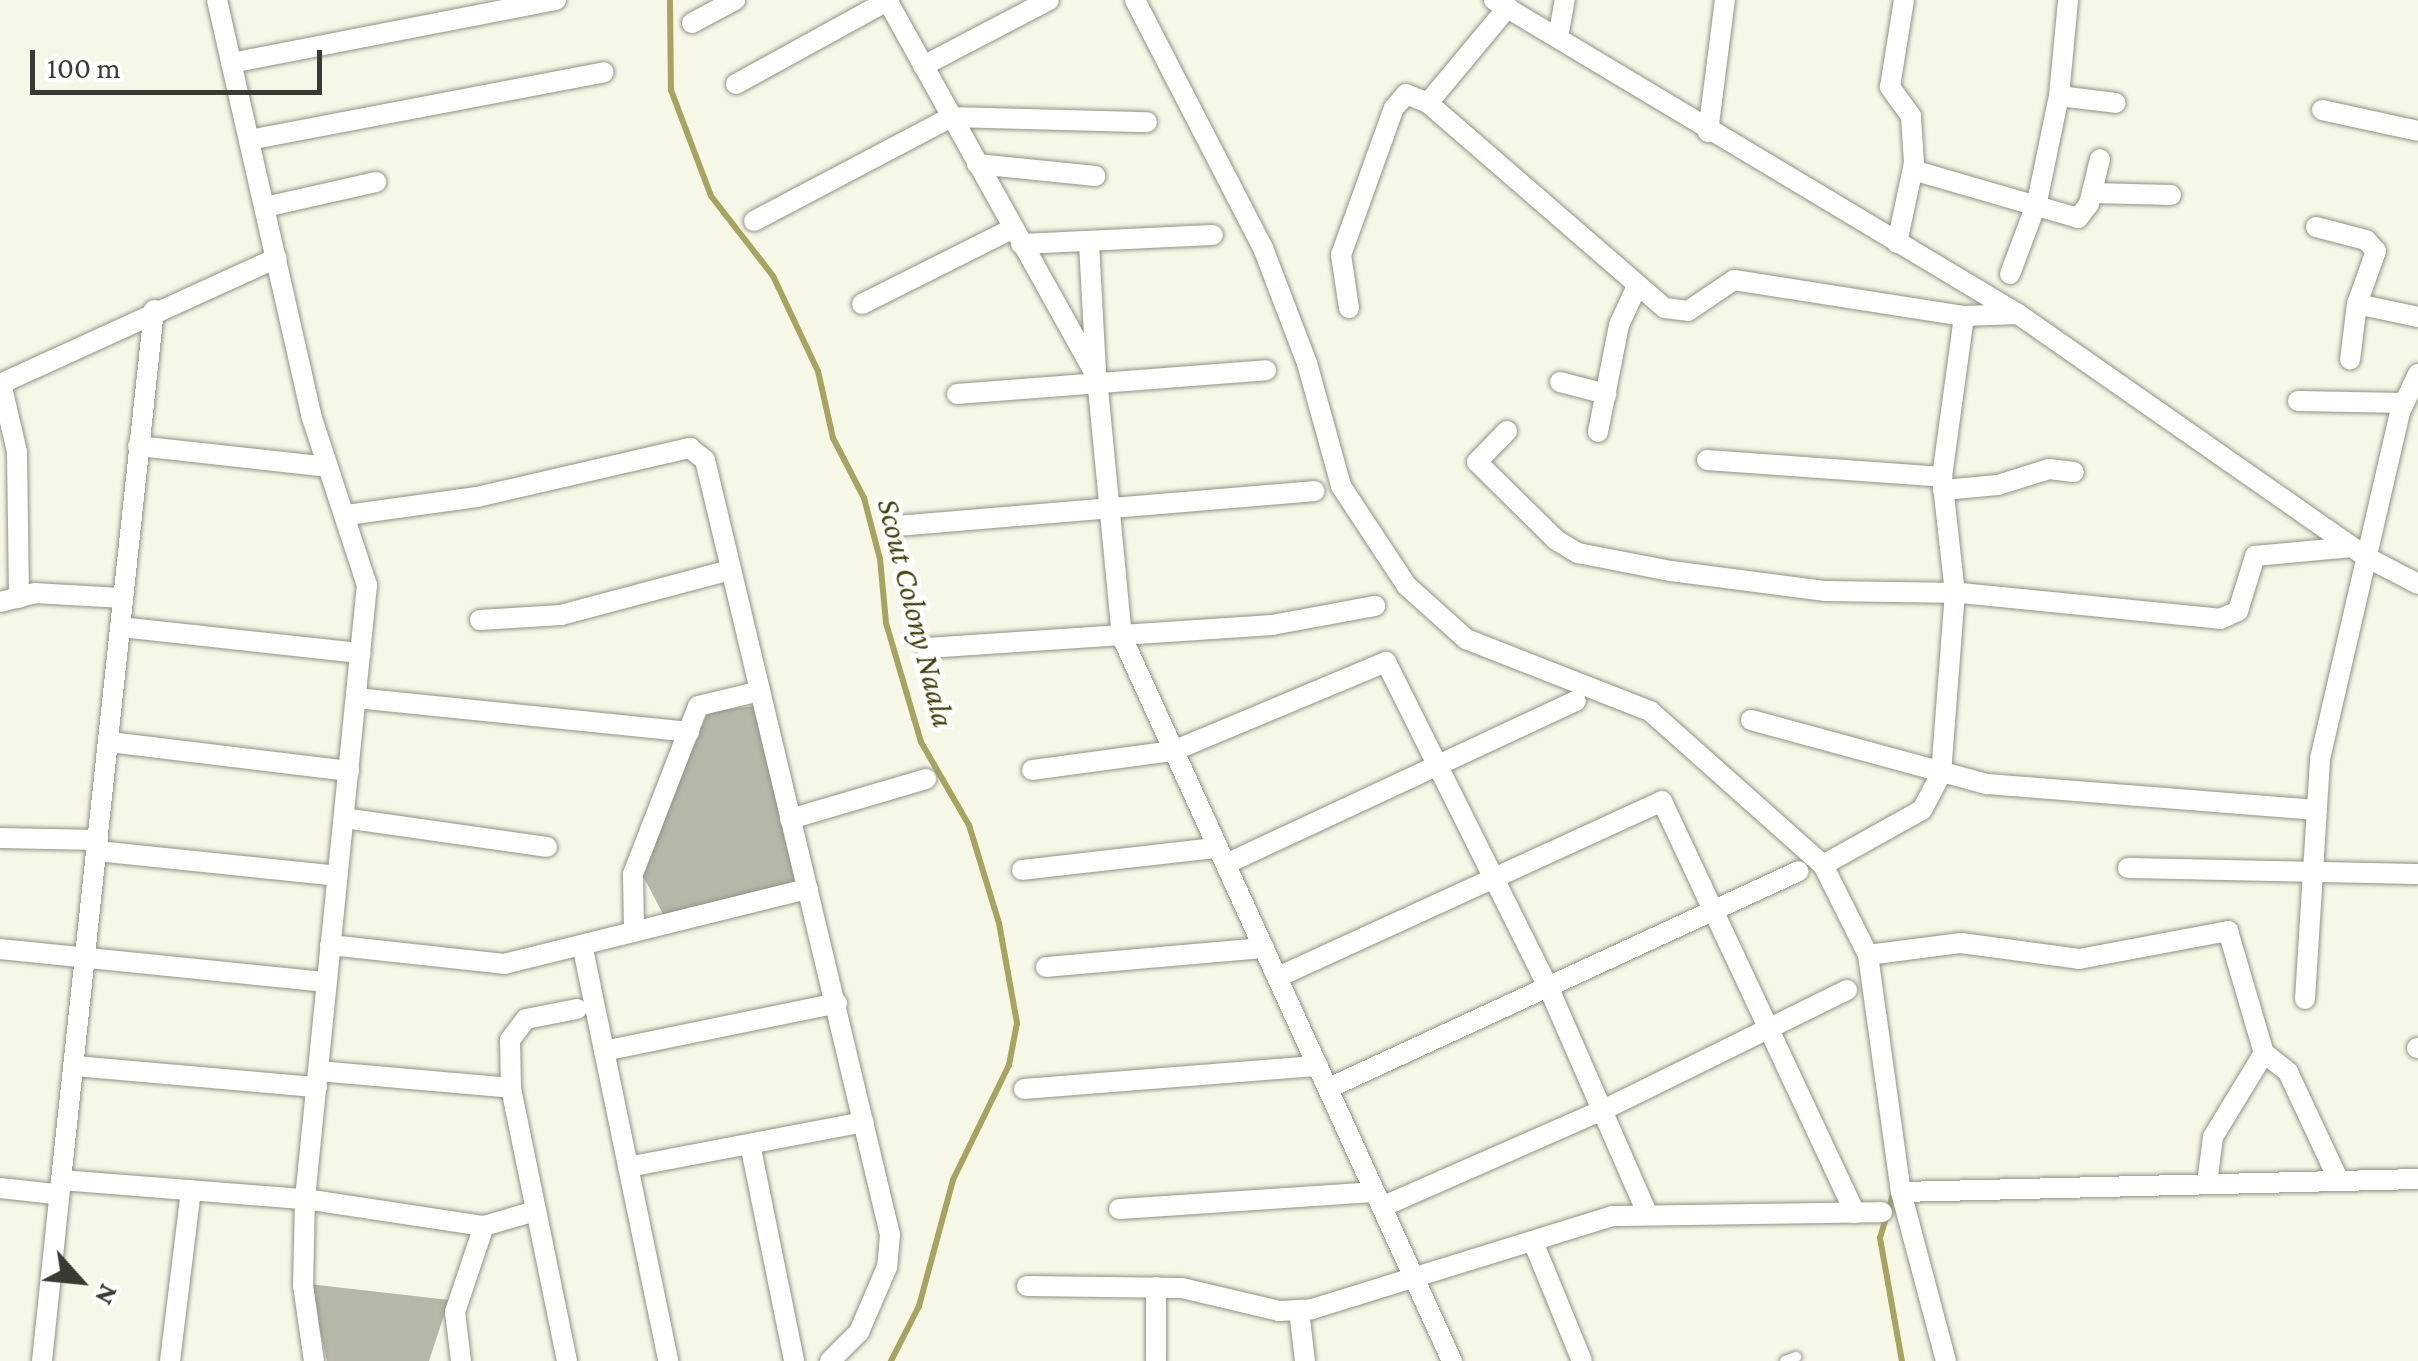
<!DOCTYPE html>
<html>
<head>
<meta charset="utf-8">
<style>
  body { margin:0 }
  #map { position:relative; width:2418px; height:1361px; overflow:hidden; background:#f7f7e7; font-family:"Crimson Pro",serif }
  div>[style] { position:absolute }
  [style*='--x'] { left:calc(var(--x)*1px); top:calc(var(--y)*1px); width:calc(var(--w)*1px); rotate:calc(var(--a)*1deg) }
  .stream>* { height:6px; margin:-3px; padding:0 3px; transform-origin:3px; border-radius:3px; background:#a6a45f }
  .building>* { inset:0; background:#b7b7a8 }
  .roads { filter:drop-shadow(0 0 2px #929284) drop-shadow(0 0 2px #929284) }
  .service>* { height:10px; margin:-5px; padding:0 5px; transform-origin:5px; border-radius:5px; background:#fff }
  .minor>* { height:20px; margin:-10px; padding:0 10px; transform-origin:10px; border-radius:10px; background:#fff }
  span { translate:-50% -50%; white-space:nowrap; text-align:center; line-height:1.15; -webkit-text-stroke:9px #fff; paint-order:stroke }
  .water-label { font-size:32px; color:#423f07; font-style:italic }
  .north { position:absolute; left:30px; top:1231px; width:100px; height:100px; -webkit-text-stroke:8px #fff; paint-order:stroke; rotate:117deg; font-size:28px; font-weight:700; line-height:40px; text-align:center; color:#3a3a34 }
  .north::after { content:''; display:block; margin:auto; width:35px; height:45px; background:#3a3a34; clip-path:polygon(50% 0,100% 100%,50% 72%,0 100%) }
  .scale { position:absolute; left:30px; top:50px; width:292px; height:45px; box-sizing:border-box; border:5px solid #3a3a34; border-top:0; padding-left:12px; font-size:30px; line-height:35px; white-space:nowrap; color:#3a3a34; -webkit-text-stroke:8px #fff; paint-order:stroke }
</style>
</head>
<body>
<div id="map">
  <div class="stream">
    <i style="--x:670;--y:0;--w:90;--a:89.4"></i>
    <i style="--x:671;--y:90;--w:113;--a:69.3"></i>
    <i style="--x:711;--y:196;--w:101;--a:52.2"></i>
    <i style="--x:773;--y:276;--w:105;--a:64.7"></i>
    <i style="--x:818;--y:371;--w:69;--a:77.4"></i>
    <i style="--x:833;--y:438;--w:68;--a:62.7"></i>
    <i style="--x:864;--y:498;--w:63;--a:75.3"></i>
    <i style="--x:880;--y:559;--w:64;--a:84.6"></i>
    <i style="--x:886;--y:623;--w:124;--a:73.6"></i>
    <i style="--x:921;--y:742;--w:96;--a:60"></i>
    <i style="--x:969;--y:825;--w:102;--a:73"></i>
    <i style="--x:999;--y:923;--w:102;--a:79.8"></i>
    <i style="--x:1017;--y:1023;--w:43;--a:100.8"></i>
    <i style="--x:1009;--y:1065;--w:128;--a:116"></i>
    <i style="--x:953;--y:1180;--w:131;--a:105.1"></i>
    <i style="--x:919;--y:1306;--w:62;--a:117"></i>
    <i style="--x:1894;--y:1191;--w:49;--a:106.6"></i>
    <i style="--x:1880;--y:1238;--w:125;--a:79.9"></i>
  </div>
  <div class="building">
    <i style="clip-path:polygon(754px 706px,796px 887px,664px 916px,641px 872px,708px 712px)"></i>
    <i style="clip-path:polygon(309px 1284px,449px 1300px,429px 1361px,327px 1361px)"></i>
  </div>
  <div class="roads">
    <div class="service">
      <i style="--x:1785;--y:1361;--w:12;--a:-20"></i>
    </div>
    <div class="minor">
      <i style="--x:217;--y:0;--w:426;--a:77.2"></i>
      <i style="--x:311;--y:415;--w:179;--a:71.8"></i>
      <i style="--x:367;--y:585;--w:617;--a:95.77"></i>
      <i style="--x:305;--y:1199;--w:86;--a:91.3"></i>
      <i style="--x:303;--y:1285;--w:77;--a:81.8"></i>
      <i style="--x:887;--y:0;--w:432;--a:60.9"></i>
      <i style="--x:1097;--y:378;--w:260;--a:84.5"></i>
      <i style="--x:1122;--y:637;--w:796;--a:65.5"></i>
      <i style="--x:1135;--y:0;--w:279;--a:62.7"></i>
      <i style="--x:1263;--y:248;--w:123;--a:69.1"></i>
      <i style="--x:1307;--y:363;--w:128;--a:74.5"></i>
      <i style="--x:1341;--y:486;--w:120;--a:56.6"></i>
      <i style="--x:1407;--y:586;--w:79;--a:41.9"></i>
      <i style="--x:1466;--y:639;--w:198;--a:21.4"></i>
      <i style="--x:1650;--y:711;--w:232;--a:41.7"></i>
      <i style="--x:1823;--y:865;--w:101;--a:63.4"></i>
      <i style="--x:1868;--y:955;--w:239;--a:82.1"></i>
      <i style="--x:1901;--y:1192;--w:175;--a:75.1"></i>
      <i style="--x:1494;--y:0;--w:611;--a:30.93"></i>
      <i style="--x:2018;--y:314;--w:427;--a:34.9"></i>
      <i style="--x:2368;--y:558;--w:56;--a:27.5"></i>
      <i style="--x:692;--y:23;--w:49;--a:-28.1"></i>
      <i style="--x:1558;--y:38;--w:39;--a:-80"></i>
      <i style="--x:231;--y:63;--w:331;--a:-11"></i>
      <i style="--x:923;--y:66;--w:142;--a:-27.6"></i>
      <i style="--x:736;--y:84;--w:175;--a:-28.8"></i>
      <i style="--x:2059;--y:96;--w:57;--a:7"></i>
      <i style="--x:1428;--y:103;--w:125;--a:-50.2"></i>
      <i style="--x:2322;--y:110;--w:98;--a:12.3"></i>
      <i style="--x:1708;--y:132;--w:133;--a:-82.7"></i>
      <i style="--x:249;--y:140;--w:361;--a:-10.8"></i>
      <i style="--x:977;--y:164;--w:119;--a:5.8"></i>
      <i style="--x:1913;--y:170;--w:172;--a:16.2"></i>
      <i style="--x:2078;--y:218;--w:18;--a:-52"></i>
      <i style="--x:2089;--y:204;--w:46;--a:-76.3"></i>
      <i style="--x:2092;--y:193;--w:79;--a:1.5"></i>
      <i style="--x:265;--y:207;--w:114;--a:-12.7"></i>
      <i style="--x:754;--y:221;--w:223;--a:-27.8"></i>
      <i style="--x:951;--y:117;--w:196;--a:1.5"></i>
      <i style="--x:2316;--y:227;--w:52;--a:14.6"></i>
      <i style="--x:2366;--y:240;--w:15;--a:48"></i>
      <i style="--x:2376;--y:251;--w:56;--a:109.7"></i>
      <i style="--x:2357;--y:304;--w:56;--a:97.1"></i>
      <i style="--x:1089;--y:243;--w:128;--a:86.9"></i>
      <i style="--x:1897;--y:243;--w:82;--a:-78"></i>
      <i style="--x:1914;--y:163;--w:47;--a:-93.7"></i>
      <i style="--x:1911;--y:116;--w:36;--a:-126"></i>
      <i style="--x:1890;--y:87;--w:88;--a:-80.9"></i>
      <i style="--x:1021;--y:244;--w:192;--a:-2.7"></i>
      <i style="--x:2010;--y:274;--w:77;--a:-69.4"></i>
      <i style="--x:2037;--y:202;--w:108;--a:-78.3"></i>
      <i style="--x:2059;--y:96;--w:96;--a:-84.6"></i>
      <i style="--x:862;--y:304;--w:168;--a:-26.6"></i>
      <i style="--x:2357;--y:304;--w:62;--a:12"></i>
      <i style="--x:1349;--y:308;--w:54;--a:-98.6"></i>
      <i style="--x:1341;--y:255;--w:156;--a:-70.2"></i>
      <i style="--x:1394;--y:108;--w:18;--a:-49"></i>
      <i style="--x:1406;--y:94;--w:24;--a:22"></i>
      <i style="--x:1428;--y:103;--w:313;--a:40.9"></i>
      <i style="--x:1665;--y:308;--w:23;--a:7"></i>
      <i style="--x:1688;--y:311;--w:55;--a:-34"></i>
      <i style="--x:1734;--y:280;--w:233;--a:8.9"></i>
      <i style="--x:1964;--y:316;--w:54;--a:-2.1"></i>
      <i style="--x:1560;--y:382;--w:48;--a:14.6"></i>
      <i style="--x:1;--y:383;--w:71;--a:76.9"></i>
      <i style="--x:17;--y:452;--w:146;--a:89.2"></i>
      <i style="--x:0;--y:384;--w:304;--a:-24.5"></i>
      <i style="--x:957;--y:394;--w:310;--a:-4.4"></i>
      <i style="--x:2298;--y:401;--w:106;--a:1.1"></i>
      <i style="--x:1507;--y:431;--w:43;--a:134.1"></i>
      <i style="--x:1477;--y:462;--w:111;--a:44.6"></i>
      <i style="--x:1556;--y:540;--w:26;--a:31"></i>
      <i style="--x:1578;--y:553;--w:95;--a:11"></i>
      <i style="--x:1671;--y:571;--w:156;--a:7.4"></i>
      <i style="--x:1826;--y:591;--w:135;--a:0.8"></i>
      <i style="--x:1961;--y:593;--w:260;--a:5.7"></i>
      <i style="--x:2220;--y:619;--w:20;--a:-24"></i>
      <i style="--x:2238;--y:611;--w:58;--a:-72.8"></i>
      <i style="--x:2255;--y:556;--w:97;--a:-5.3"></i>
      <i style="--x:1598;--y:432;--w:109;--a:-78.9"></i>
      <i style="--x:1619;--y:325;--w:41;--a:-65.3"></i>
      <i style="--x:138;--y:446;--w:191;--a:6.3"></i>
      <i style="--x:1707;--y:460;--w:236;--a:4.1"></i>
      <i style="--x:1943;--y:490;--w:55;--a:-5.2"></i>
      <i style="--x:1998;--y:485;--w:53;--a:-17.4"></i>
      <i style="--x:2049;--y:469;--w:25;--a:7"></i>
      <i style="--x:347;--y:515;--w:131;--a:-7.9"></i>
      <i style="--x:477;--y:497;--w:219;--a:-13"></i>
      <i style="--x:690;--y:448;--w:19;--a:39"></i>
      <i style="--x:705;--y:460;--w:797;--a:76.57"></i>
      <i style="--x:890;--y:1235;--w:32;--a:95"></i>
      <i style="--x:887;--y:1267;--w:71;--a:113.3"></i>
      <i style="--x:859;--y:1332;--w:41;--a:135"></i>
      <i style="--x:898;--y:526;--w:418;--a:-4.8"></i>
      <i style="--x:0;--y:602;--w:36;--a:-14"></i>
      <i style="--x:35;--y:593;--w:88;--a:3.3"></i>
      <i style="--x:480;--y:620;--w:81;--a:-3.5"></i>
      <i style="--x:561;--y:615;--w:175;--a:-14.9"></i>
      <i style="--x:120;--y:627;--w:242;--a:6.2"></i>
      <i style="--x:927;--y:648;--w:346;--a:-3.8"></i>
      <i style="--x:1272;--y:625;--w:105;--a:-10.5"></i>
      <i style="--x:356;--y:698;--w:335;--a:5.8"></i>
      <i style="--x:1751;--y:720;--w:245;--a:15.2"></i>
      <i style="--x:1987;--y:784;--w:331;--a:4.5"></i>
      <i style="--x:109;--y:742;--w:242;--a:6.9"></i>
      <i style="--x:1032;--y:770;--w:142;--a:-7.7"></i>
      <i style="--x:1173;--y:751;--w:231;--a:-22.7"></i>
      <i style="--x:1386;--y:662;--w:368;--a:63.5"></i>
      <i style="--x:1550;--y:991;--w:240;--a:66.4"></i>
      <i style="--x:344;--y:818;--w:205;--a:8.1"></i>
      <i style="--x:790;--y:819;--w:142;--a:-16.4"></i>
      <i style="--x:0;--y:838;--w:98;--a:1.2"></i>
      <i style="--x:97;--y:851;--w:241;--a:5.9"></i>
      <i style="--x:1226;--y:864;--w:386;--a:-25"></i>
      <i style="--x:1823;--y:865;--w:113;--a:-29.1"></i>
      <i style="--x:1922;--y:810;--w:41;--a:-62.2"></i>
      <i style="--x:1941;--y:774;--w:182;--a:-85.6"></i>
      <i style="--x:1955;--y:593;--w:117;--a:-96.4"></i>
      <i style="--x:1942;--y:477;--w:162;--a:-82.2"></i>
      <i style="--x:2128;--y:868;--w:290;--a:1.2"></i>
      <i style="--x:1022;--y:870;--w:195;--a:-6.5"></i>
      <i style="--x:634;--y:927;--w:53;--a:-91.1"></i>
      <i style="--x:633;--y:874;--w:180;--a:-68.8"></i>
      <i style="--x:698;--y:706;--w:64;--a:-13.6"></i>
      <i style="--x:330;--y:945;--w:175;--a:6.2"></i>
      <i style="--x:504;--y:964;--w:313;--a:-13.9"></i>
      <i style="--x:0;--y:949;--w:328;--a:5.8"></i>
      <i style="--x:583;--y:949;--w:421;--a:78.3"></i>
      <i style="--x:1868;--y:955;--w:94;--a:-7.4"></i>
      <i style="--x:1961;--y:943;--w:119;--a:7.7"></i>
      <i style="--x:2079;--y:959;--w:152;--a:-10.6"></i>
      <i style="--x:2228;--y:931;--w:127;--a:73.6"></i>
      <i style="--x:2264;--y:1053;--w:98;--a:121.3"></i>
      <i style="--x:2213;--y:1137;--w:46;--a:97.4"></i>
      <i style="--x:1046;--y:967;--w:219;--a:-5"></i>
      <i style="--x:1278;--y:977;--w:422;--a:-24.6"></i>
      <i style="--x:1662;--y:801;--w:455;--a:64.9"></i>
      <i style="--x:2305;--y:999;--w:240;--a:-86.4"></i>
      <i style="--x:2320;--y:759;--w:356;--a:-77"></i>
      <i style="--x:2400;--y:412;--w:42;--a:-64.7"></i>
      <i style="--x:2417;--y:1048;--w:1;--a:0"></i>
      <i style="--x:604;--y:1051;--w:238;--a:-11.6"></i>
      <i style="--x:2264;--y:1053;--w:31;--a:38"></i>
      <i style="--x:2288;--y:1072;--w:120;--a:64.9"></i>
      <i style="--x:75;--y:1066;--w:243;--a:5"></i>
      <i style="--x:318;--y:1071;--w:194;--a:5"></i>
      <i style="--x:1331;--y:1087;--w:515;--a:-24.78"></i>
      <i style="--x:1024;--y:1089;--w:295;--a:-4.5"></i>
      <i style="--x:750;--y:1144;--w:221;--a:78.5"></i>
      <i style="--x:628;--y:1167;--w:240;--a:-10.8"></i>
      <i style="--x:61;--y:1180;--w:875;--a:-83.9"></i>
      <i style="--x:0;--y:1188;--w:55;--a:6.2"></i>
      <i style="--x:1901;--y:1192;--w:517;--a:-1.44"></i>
      <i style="--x:1384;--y:1206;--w:239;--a:-23.7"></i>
      <i style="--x:1603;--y:1110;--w:272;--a:-26.2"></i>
      <i style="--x:1119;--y:1209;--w:256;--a:-3.8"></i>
      <i style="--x:1534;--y:1244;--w:126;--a:67.7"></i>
      <i style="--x:1027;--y:1286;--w:155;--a:0.7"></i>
      <i style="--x:1182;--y:1288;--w:100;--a:13.3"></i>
      <i style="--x:1279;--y:1311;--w:33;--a:-3"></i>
      <i style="--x:1312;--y:1309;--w:314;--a:-17.2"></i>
      <i style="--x:1612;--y:1216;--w:270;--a:-0.8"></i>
      <i style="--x:1299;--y:1310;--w:51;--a:83.3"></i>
      <i style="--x:42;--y:1361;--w:182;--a:-84"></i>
      <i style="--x:61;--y:1180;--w:245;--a:4.5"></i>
      <i style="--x:305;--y:1199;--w:181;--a:8.6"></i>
      <i style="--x:170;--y:1361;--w:172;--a:-83"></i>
      <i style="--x:461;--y:1361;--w:49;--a:-97"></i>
      <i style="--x:455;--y:1312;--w:91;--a:-71.4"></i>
      <i style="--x:484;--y:1226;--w:53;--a:-16.4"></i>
      <i style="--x:567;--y:1361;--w:279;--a:-101.6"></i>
      <i style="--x:511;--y:1088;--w:48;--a:-91.2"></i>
      <i style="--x:510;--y:1040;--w:26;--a:-53"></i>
      <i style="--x:526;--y:1019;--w:52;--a:-11.1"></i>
      <i style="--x:1156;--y:1361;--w:74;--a:-90"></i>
    </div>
  </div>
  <div class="water-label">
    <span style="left:916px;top:613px;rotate:76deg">Scout Colony Naala</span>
  </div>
  <div class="north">N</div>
  <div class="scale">100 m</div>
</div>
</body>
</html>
